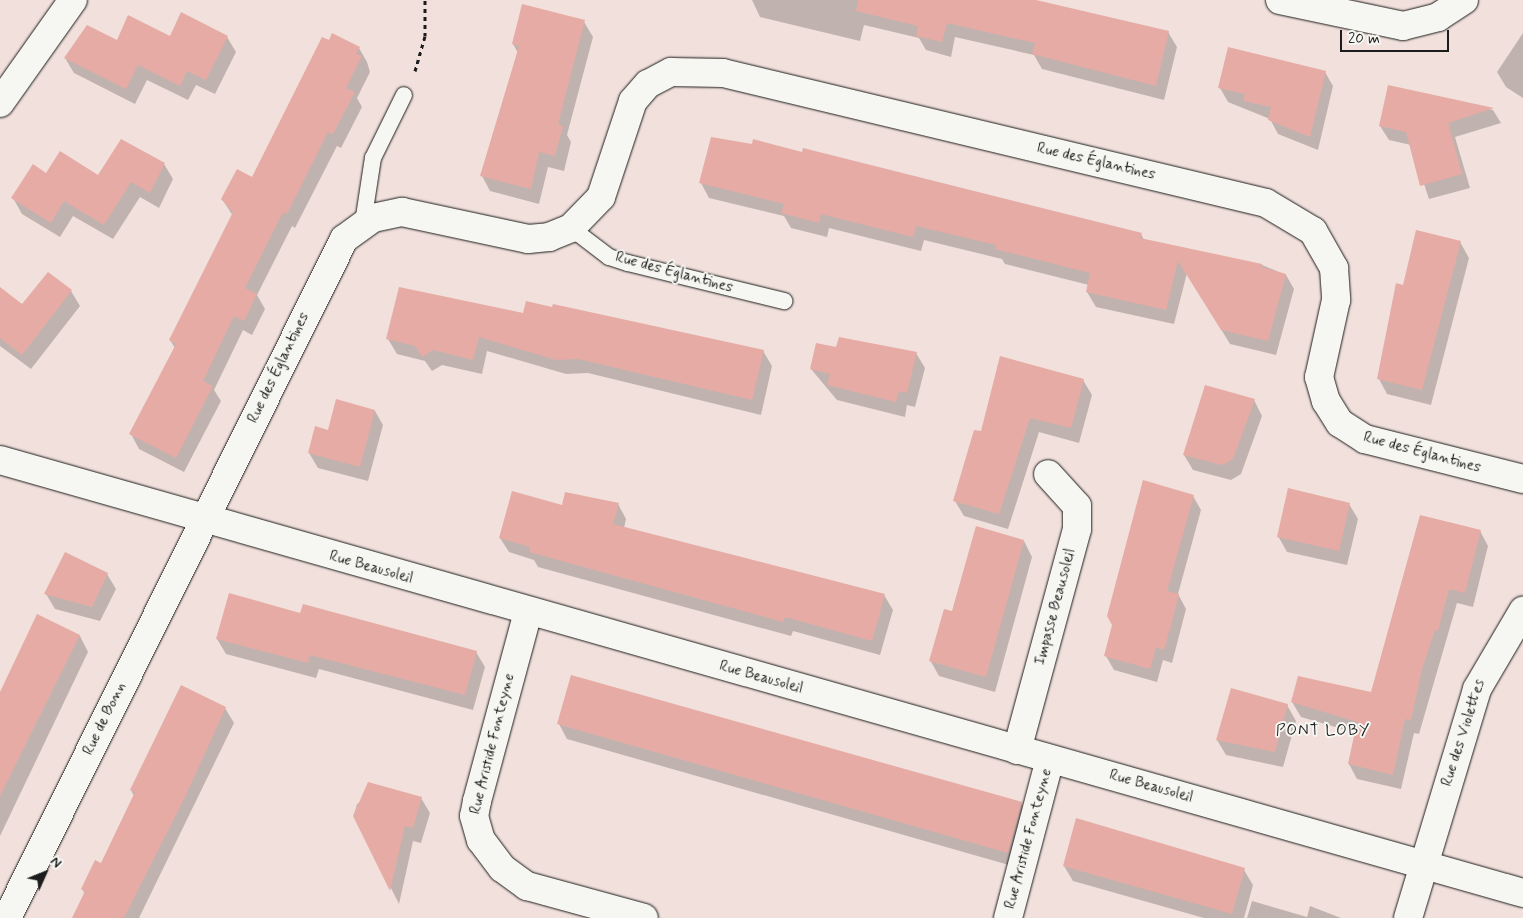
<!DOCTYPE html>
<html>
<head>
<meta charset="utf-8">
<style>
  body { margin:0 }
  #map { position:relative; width:1523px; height:918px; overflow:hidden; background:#f1e0db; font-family:Mynerve,sans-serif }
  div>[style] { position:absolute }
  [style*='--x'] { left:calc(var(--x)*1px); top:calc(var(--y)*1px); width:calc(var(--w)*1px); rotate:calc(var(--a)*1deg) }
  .shadow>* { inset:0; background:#0003 }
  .building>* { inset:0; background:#e6aba4 }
  .path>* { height:3px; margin-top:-1.5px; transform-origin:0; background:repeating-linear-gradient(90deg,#1c1c1c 0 4px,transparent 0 8px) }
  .roads { filter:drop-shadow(0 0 1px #1c1c1c) drop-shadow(0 0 1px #1c1c1c) }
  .service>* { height:16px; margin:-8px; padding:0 8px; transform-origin:8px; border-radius:8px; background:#f6f6f2 }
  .minor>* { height:28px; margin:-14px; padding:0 14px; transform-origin:14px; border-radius:14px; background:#f6f6f2 }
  span { translate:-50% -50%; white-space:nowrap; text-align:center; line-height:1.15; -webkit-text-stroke:4px #f6f6f2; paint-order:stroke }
  .street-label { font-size:15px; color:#1c1c1c }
  .neighbourhood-label { font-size:16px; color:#1c1c1c; letter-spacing:1px }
  .north { position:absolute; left:20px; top:848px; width:50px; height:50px; -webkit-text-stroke:4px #f6f6f2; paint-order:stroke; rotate:46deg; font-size:14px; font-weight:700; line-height:20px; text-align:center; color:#1c1c1c }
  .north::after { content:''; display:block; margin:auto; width:18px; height:22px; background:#1c1c1c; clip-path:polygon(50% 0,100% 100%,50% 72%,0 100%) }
  .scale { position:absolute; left:1340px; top:30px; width:109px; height:22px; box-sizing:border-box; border:2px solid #1c1c1c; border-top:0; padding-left:6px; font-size:15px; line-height:18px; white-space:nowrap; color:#1c1c1c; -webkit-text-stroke:4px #f6f6f2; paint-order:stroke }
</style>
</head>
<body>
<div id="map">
  <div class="shadow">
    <i style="clip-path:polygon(752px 0,1027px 0,1168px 32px,1177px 47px,1164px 100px,1042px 69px,1034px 55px,955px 37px,951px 57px,926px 50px,919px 38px,864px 25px,860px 41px,760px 17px)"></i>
    <i style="clip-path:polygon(584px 22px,593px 37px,567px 135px,571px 142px,564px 171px,548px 167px,539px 204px,490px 191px,482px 176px,518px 53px,513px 44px)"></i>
    <i style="clip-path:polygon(1523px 33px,1523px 98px,1506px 87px,1497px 72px)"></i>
    <i style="clip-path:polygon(227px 37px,236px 52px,215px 94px,196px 85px,188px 100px,147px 80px,135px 104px,74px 73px,65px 58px,171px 38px)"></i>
    <i style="clip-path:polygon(330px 42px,359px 48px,367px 62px,370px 72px,357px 98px,362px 107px,341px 148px,337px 146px,295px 228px,292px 226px,257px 295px,265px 309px,252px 335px,243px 330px,214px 390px,221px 401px,184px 472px,139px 449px,131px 434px,175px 348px,170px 340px,233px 216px,222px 199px,253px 178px)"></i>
    <i style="clip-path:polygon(1325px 72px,1333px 86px,1318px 150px,1278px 134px,1270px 119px,1228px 102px,1220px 88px)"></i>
    <i style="clip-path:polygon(1389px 87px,1493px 110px,1501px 123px,1455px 137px,1470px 188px,1429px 199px,1411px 145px,1389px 140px,1380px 126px)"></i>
    <i style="clip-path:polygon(164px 164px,173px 179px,159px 208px,140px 197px,113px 239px,73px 216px,60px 237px,22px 214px,13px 198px,47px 175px,98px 177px)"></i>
    <i style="clip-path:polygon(701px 183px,1141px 234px,1144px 240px,1262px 265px,1286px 275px,1294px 289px,1276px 355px,1230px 344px,1187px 273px,1174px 324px,1096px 307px,1087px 292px,1089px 285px,1005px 264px,1002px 259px,924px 240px,921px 251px,829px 228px,827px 237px,791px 228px,784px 216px,709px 198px)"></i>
    <i style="clip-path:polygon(1460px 242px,1469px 258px,1431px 405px,1387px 394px,1379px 379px,1404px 286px)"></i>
    <i style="clip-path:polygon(0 289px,22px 306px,71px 291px,80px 306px,31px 369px,0 346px)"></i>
    <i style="clip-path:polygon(524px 314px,763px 351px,772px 366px,761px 415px,588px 373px,566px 374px,487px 351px,482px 374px,442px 365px,432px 371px,425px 361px,397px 354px,388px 339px)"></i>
    <i style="clip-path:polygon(837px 349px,916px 353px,925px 368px,915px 407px,907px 405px,905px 417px,837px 400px,811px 369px)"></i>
    <i style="clip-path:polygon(1083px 380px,1092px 395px,1079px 443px,1039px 432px,1008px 529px,964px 516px,955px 501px,981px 433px)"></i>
    <i style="clip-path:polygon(1254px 400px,1262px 416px,1241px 474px,1231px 480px,1193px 470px,1184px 455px)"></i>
    <i style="clip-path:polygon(375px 411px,383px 425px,368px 481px,318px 468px,309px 453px,328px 431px)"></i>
    <i style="clip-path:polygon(1193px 496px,1201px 510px,1178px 594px,1186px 609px,1172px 663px,1163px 660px,1157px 682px,1114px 670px,1106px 656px)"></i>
    <i style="clip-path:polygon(618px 504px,626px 519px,624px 528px,884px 595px,893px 610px,880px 655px,793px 631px,791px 636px,538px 567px,534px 560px,509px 552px,500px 538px,563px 507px)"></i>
    <i style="clip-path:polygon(1349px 504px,1358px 519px,1347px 565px,1287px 552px,1278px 536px)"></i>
    <i style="clip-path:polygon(1480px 531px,1488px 546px,1473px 607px,1457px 603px,1419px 734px,1414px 733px,1401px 789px,1357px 779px,1349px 764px,1356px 733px,1301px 717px,1292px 702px,1372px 694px)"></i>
    <i style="clip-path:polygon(1024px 541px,1032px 557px,995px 692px,939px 676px,930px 660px,953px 613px)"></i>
    <i style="clip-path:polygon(107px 574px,116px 589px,100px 621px,55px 609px,46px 594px)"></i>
    <i style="clip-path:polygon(301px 614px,476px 652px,485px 667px,473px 710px,319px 669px,316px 678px,226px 654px,217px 639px)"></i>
    <i style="clip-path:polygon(38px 616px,80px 636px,88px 652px,0 836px,0 695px)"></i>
    <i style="clip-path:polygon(1287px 705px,1296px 721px,1283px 767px,1226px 755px,1217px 740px)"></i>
    <i style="clip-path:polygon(225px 708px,234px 723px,139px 918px,73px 918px,85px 894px,82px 889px,101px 864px,134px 796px,131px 790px)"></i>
    <i style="clip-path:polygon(559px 724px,1021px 803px,1029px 818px,1016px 867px,567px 739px)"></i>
    <i style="clip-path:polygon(421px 798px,430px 813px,421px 843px,413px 841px,399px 904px,354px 815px,357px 804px,365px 800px)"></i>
    <i style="clip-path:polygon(1064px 866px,1244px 870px,1253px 885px,1244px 918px,1204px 918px,1073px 881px)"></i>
    <i style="clip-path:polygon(1252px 901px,1307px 917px,1310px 906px,1341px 918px,1247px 918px)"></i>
  </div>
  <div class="building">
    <i style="clip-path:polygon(858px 0,1036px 0,1169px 31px,1156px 86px,1032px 54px,1035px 43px,947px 23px,942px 42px,916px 36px,918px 26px,856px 11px)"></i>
    <i style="clip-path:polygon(522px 4px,585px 20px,558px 124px,563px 126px,555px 156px,539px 152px,531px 189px,480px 176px,519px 46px,512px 44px)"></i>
    <i style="clip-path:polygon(181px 12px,228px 36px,206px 80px,187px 71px,180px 86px,138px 65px,126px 89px,64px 58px,87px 25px,117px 40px,128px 15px,170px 36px)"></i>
    <i style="clip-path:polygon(332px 33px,360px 47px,356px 54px,362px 56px,346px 88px,355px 92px,333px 134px,328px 132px,287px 214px,283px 212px,245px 288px,257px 294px,244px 321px,234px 316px,203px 381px,213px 386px,176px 458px,129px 434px,176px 344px,169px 340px,233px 212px,221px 199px,237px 169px,252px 177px,322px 37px,329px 40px)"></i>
    <i style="clip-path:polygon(1228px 47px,1326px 71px,1310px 137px,1268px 120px,1271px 107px,1243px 101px,1245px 94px,1218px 88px)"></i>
    <i style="clip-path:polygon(1388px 85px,1494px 108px,1448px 123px,1462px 174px,1420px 186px,1406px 132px,1379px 126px)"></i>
    <i style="clip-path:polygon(711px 137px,752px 144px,753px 139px,802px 152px,803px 148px,1142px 233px,1140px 238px,1262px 264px,1262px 267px,1286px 274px,1268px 341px,1221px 330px,1178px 261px,1166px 310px,1086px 292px,1090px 273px,995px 249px,996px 245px,916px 226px,913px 237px,821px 214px,819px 223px,781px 213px,784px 204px,699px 183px)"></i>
    <i style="clip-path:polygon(121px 139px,165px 163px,150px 193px,131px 182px,104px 225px,64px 201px,51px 223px,11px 198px,33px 164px,46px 173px,60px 151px,98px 175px)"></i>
    <i style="clip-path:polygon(1416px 230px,1461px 241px,1422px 390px,1377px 379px,1396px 283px,1403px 285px)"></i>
    <i style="clip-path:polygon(48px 272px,72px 290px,22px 355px,0 338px,0 287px,22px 304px)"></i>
    <i style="clip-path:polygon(399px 287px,523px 313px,526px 301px,552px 307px,553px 304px,764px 350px,752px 400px,578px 359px,556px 360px,479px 337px,473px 360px,433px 350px,422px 357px,415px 346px,386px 339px)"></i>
    <i style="clip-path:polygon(839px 337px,917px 352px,907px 393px,899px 391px,896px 402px,827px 385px,830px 374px,810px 369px,816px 343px,836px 347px)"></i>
    <i style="clip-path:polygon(1000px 356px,1084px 379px,1071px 428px,1030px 418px,999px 514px,953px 501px,974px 430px,981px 431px)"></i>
    <i style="clip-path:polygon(1205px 385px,1255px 399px,1233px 459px,1222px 465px,1183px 455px)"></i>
    <i style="clip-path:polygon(336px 399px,375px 410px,360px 467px,308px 453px,315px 426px,328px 430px)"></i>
    <i style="clip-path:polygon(1143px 480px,1194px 495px,1167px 591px,1179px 594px,1174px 614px,1164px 650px,1156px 647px,1150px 669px,1104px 656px,1112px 625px,1107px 616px)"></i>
    <i style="clip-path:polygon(1288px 488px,1350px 503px,1339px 551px,1277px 537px)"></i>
    <i style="clip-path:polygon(512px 491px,562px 505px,565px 492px,619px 503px,613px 524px,885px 594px,872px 641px,785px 617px,783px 622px,529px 552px,530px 547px,499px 538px)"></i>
    <i style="clip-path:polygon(1420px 515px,1481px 530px,1465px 593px,1449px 589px,1438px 631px,1435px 630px,1422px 669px,1411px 720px,1405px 719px,1393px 775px,1348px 764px,1357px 722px,1291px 702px,1298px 676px,1371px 692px)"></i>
    <i style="clip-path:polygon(976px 526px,1024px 540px,986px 677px,929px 661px,944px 609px,952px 611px)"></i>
    <i style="clip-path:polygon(65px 552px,108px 573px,92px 607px,44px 594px)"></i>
    <i style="clip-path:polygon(229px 593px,300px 613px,303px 604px,477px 651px,465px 695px,310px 655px,308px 663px,216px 639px)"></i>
    <i style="clip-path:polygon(37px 614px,80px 635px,0 796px,0 692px)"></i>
    <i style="clip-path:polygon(571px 675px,1022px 802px,1008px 853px,557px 724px)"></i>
    <i style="clip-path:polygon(181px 685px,226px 707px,186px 795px,124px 918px,72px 918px,85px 891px,81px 889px,95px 860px,101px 863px,135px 792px,130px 790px)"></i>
    <i style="clip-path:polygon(1231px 688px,1288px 704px,1275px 752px,1216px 740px)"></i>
    <i style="clip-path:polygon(368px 782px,422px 797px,413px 828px,405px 826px,390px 891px,353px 816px)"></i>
    <i style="clip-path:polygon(1076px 818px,1245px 868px,1232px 914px,1063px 866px)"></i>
  </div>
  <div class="path">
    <i style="--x:415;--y:71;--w:36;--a:-74"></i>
    <i style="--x:425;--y:36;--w:36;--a:-90"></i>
  </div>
  <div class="roads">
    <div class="service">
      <i style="--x:363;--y:223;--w:66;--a:-81.3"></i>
      <i style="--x:373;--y:158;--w:70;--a:-63.8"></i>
      <i style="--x:571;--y:228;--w:48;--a:37.3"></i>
      <i style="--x:609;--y:257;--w:20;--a:18"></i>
      <i style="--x:628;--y:263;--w:161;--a:13.7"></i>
    </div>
    <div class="minor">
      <i style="--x:1280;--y:0;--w:126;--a:11.9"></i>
      <i style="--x:1403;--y:26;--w:36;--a:-14"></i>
      <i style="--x:1438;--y:17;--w:31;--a:-33"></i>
      <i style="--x:0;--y:103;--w:126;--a:-54.7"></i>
      <i style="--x:0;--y:460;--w:1583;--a:15.87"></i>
      <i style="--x:528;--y:612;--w:196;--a:105.1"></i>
      <i style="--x:477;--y:801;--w:15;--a:101"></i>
      <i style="--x:474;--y:816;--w:25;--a:74"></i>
      <i style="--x:481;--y:840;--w:35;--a:53"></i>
      <i style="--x:502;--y:868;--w:31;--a:36"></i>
      <i style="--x:527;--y:886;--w:121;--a:15.3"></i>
      <i style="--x:1017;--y:750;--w:229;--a:-74.8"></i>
      <i style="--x:1077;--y:529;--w:23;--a:-90"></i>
      <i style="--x:1077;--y:506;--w:43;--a:-132.2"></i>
      <i style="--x:7;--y:918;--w:758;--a:-63.6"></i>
      <i style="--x:344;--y:239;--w:36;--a:-36"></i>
      <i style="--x:373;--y:218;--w:30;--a:-12"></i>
      <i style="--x:402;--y:212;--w:129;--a:12.1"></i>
      <i style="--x:528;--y:239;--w:21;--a:-5"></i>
      <i style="--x:549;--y:237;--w:24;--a:-22"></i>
      <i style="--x:571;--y:228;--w:43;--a:-45.9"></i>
      <i style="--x:601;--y:197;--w:101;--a:-71.6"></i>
      <i style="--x:633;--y:101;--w:23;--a:-49"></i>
      <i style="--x:648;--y:84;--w:26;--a:-28"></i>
      <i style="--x:671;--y:72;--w:52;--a:1.1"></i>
      <i style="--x:723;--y:73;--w:558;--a:13.46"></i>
      <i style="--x:1266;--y:203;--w:55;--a:30.8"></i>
      <i style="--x:1313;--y:231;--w:43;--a:60.4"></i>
      <i style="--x:1334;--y:268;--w:32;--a:86"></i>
      <i style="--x:1336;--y:300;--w:79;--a:102.4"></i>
      <i style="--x:1319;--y:377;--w:25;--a:74"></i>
      <i style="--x:1326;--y:401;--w:26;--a:58"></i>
      <i style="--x:1340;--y:423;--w:30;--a:33"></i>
      <i style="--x:1365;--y:439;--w:163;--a:14.2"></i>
      <i style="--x:1008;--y:918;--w:164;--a:-75.2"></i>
      <i style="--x:1408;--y:918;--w:239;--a:-73.2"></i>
      <i style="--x:1477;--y:689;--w:91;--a:-59.5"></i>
    </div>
  </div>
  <div class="street-label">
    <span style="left:1096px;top:162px;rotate:13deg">Rue des Églantines</span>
    <span style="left:674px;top:273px;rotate:15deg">Rue des Églantines</span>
    <span style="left:279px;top:368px;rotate:-64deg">Rue des Églantines</span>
    <span style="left:1422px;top:453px;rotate:15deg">Rue des Églantines</span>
    <span style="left:371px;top:568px;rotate:16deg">Rue Beausoleil</span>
    <span style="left:1056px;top:607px;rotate:-75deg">Impasse Beausoleil</span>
    <span style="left:761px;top:678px;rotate:16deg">Rue Beausoleil</span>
    <span style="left:105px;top:719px;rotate:-64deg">Rue de Bonn</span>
    <span style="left:1464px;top:733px;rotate:-72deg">Rue des Violettes</span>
    <span style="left:493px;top:744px;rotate:-76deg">Rue Aristide Fonteyne</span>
    <span style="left:1151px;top:787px;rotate:16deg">Rue Beausoleil</span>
    <span style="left:1029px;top:839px;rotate:-75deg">Rue Aristide Fonteyne</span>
  </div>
  <div class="neighbourhood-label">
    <span style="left:1323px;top:731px">PONT LOBY</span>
  </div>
  <div class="north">N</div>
  <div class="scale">20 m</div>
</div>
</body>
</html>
